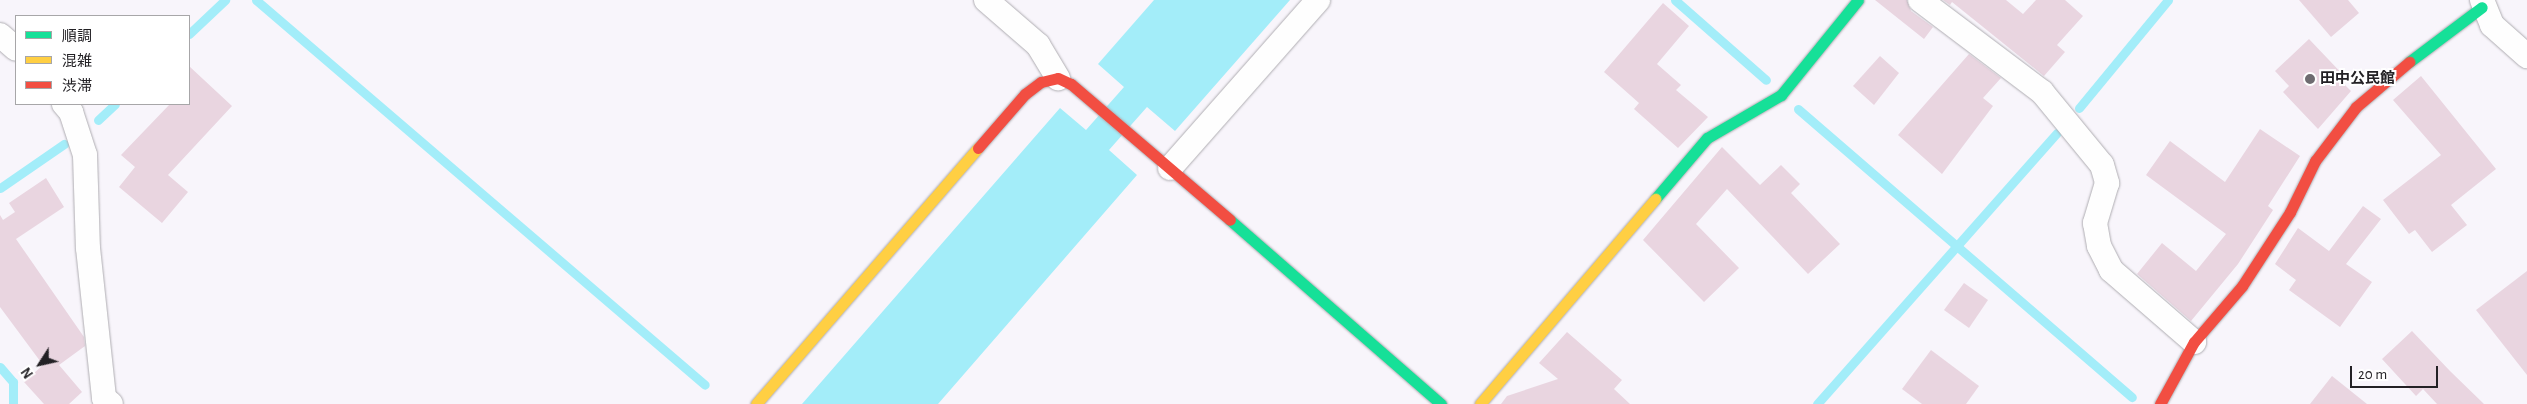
<!DOCTYPE html>
<html>
<head>
<meta charset="utf-8">
<style>
  body { margin:0 }
  #map { position:relative; width:2527px; height:404px; overflow:hidden; background:#f8f5fb; font-family:"Alegreya Sans","Noto Sans JP",sans-serif }
  div>[style] { position:absolute }
  [style*='--x'] { left:calc(var(--x)*1px); top:calc(var(--y)*1px); width:calc(var(--w)*1px); rotate:calc(var(--a)*1deg) }
  .water>* { inset:0; background:#a3edf9 }
  .stream>* { height:9px; margin:-4.5px; padding:0 4.5px; transform-origin:4.5px; border-radius:4.5px; background:#a3edf9 }
  .building>* { inset:0; background:#e9d5e0 }
  .roads { filter:drop-shadow(0 0 1px #afadb2) drop-shadow(0 0 1px #afadb2) }
  .street>* { height:24px; margin:-12px; padding:0 12px; transform-origin:12px; border-radius:12px; background:#fefefe }
  .fast>* { height:11px; margin:-5.5px; padding:0 5.5px; transform-origin:5.5px; border-radius:5.5px; background:#16e098 }
  .slow>* { height:11px; margin:-5.5px; padding:0 5.5px; transform-origin:5.5px; border-radius:5.5px; background:#ffcf43 }
  .jam>* { height:11px; margin:-5.5px; padding:0 5.5px; transform-origin:5.5px; border-radius:5.5px; background:#f24e42 }
  .dots>* { width:14px; height:14px; translate:-50% -50%; box-sizing:border-box; border:2px solid #fff; border-radius:50% }
  span { translate:-50% -50%; white-space:nowrap; text-align:center; line-height:1.15; -webkit-text-stroke:4px #fff; paint-order:stroke }
  .poi-label { font-size:15px; color:#232125; font-weight:700 }
  .left { translate:0 -50%; text-align:left }
  .legend { position:absolute; left:15px; top:15px; width:175px; height:90px; box-sizing:border-box; background:#fff; border:1px solid #a7a6a8; margin:0; padding:6px 9px; list-style:none; font-size:15px; color:#232125 }
  .legend li { display:flex; align-items:center; gap:10px; height:25px }
  .legend b { width:25px; border:1px solid #a7a6a8 }
  .north { position:absolute; left:15px; top:339px; width:50px; height:50px; -webkit-text-stroke:4px #fff; paint-order:stroke; rotate:235deg; font-size:14px; font-weight:700; line-height:20px; text-align:center; color:#232125 }
  .north::after { content:''; display:block; margin:auto; width:18px; height:22px; background:#232125; clip-path:polygon(50% 0,100% 100%,50% 72%,0 100%) }
  .scale { position:absolute; left:2350px; top:366px; width:88px; height:22px; box-sizing:border-box; border:2px solid #232125; border-top:0; padding-left:6px; font-size:15px; line-height:18px; white-space:nowrap; color:#232125; -webkit-text-stroke:4px #fff; paint-order:stroke }
</style>
</head>
<body>
<div id="map">
  <div class="water">
    <i style="clip-path:polygon(1154px 0,1290px 0,1175px 131px,1147px 107px,1109px 150px,1137px 175px,938px 404px,802px 404px,1060px 108px,1086px 130px,1124px 87px,1098px 64px)"></i>
  </div>
  <div class="stream">
    <i style="--x:256;--y:0;--w:591;--a:40.61"></i>
    <i style="--x:1675;--y:0;--w:121;--a:41.3"></i>
    <i style="--x:189;--y:34;--w:50;--a:-43.4"></i>
    <i style="--x:2079;--y:108;--w:140;--a:-50.5"></i>
    <i style="--x:1798;--y:109;--w:441;--a:40.8"></i>
    <i style="--x:98;--y:120;--w:23;--a:-43"></i>
    <i style="--x:0;--y:188;--w:78;--a:-34.5"></i>
    <i style="--x:0;--y:367;--w:20;--a:49"></i>
    <i style="--x:13;--y:382;--w:22;--a:90"></i>
    <i style="--x:1817;--y:404;--w:362;--a:-48.5"></i>
  </div>
  <div class="building">
    <i style="clip-path:polygon(1875px 0,1907px 0,1911px 11px,1933px 27px,1924px 39px)"></i>
    <i style="clip-path:polygon(1943px 0,2006px 0,2023px 14px,2036px 0,2065px 0,2083px 16px,2057px 45px,2065px 52px,2044px 76px,1952px 2px,1950px 5px)"></i>
    <i style="clip-path:polygon(2299px 0,2348px 0,2359px 13px,2331px 37px)"></i>
    <i style="clip-path:polygon(1663px 3px,1689px 26px,1657px 64px,1681px 85px,1676px 90px,1708px 117px,1678px 148px,1634px 109px,1639px 103px,1604px 72px)"></i>
    <i style="clip-path:polygon(2309px 39px,2348px 80px,2344px 84px,2351px 91px,2318px 129px,2283px 92px,2289px 86px,2275px 71px)"></i>
    <i style="clip-path:polygon(1969px 54px,2001px 78px,1983px 98px,1993px 106px,1942px 174px,1898px 135px)"></i>
    <i style="clip-path:polygon(1880px 56px,1899px 73px,1874px 105px,1853px 86px)"></i>
    <i style="clip-path:polygon(189px 66px,232px 106px,168px 175px,188px 192px,162px 223px,119px 187px,135px 167px,121px 155px,170px 104px,189px 104px)"></i>
    <i style="clip-path:polygon(2421px 76px,2496px 169px,2451px 205px,2467px 225px,2432px 252px,2415px 230px,2409px 234px,2383px 200px,2441px 155px,2393px 100px)"></i>
    <i style="clip-path:polygon(2260px 129px,2300px 156px,2268px 206px,2273px 210px,2238px 264px,2191px 321px,2137px 274px,2162px 243px,2196px 271px,2226px 234px,2146px 175px,2170px 141px,2225px 182px)"></i>
    <i style="clip-path:polygon(1722px 147px,1760px 185px,1781px 165px,1800px 184px,1791px 193px,1840px 244px,1808px 274px,1727px 189px,1696px 224px,1739px 268px,1704px 302px,1643px 240px)"></i>
    <i style="clip-path:polygon(46px 178px,64px 207px,16px 239px,84px 337px,85px 346px,59px 365px,82px 392px,69px 404px,44px 404px,24px 382px,43px 365px,0 307px,0 215px,3px 220px,15px 212px,9px 203px)"></i>
    <i style="clip-path:polygon(2363px 206px,2381px 219px,2346px 264px,2372px 282px,2340px 327px,2289px 290px,2296px 280px,2275px 264px,2298px 228px,2329px 251px)"></i>
    <i style="clip-path:polygon(2527px 271px,2527px 375px,2476px 310px)"></i>
    <i style="clip-path:polygon(1964px 283px,1988px 300px,1969px 328px,1944px 310px)"></i>
    <i style="clip-path:polygon(2412px 331px,2450px 371px,2484px 404px,2437px 404px,2423px 389px,2416px 396px,2382px 359px)"></i>
    <i style="clip-path:polygon(1567px 332px,1622px 380px,1614px 389px,1630px 404px,1501px 404px,1507px 396px,1558px 379px,1539px 363px)"></i>
    <i style="clip-path:polygon(1931px 350px,1979px 386px,1966px 404px,1922px 404px,1902px 389px)"></i>
    <i style="clip-path:polygon(2332px 376px,2367px 404px,2310px 404px)"></i>
  </div>
  <div class="roads">
    <div class="street">
      <i style="--x:986;--y:0;--w:69;--a:40.9"></i>
      <i style="--x:1038;--y:45;--w:39;--a:59"></i>
      <i style="--x:1920;--y:0;--w:153;--a:37"></i>
      <i style="--x:2042;--y:92;--w:94;--a:50.6"></i>
      <i style="--x:2102;--y:165;--w:19;--a:74"></i>
      <i style="--x:2107;--y:183;--w:42;--a:106.7"></i>
      <i style="--x:2095;--y:223;--w:23;--a:80"></i>
      <i style="--x:2099;--y:246;--w:27;--a:63"></i>
      <i style="--x:2111;--y:270;--w:110;--a:40.9"></i>
      <i style="--x:2482;--y:0;--w:27;--a:68"></i>
      <i style="--x:2492;--y:25;--w:47;--a:41.5"></i>
      <i style="--x:0;--y:35;--w:21;--a:41"></i>
      <i style="--x:64;--y:104;--w:11;--a:49"></i>
      <i style="--x:71;--y:112;--w:45;--a:72"></i>
      <i style="--x:85;--y:155;--w:93;--a:88.2"></i>
      <i style="--x:88;--y:248;--w:151;--a:83.9"></i>
      <i style="--x:104;--y:398;--w:9;--a:41"></i>
      <i style="--x:1170;--y:168;--w:224;--a:-48.6"></i>
    </div>
    <div class="fast">
      <i style="--x:2409;--y:62;--w:91;--a:-37"></i>
      <i style="--x:1655;--y:199;--w:80;--a:-49.6"></i>
      <i style="--x:1707;--y:138;--w:86;--a:-30.2"></i>
      <i style="--x:1781;--y:95;--w:122;--a:-51"></i>
      <i style="--x:1230;--y:220;--w:280;--a:41.1"></i>
    </div>
    <div class="slow">
      <i style="--x:756;--y:404;--w:339;--a:-49.1"></i>
      <i style="--x:1480;--y:404;--w:270;--a:-49.5"></i>
    </div>
    <div class="jam">
      <i style="--x:978;--y:148;--w:72;--a:-49"></i>
      <i style="--x:1025;--y:94;--w:20;--a:-37"></i>
      <i style="--x:1041;--y:82;--w:17;--a:-13"></i>
      <i style="--x:1058;--y:78;--w:14;--a:25"></i>
      <i style="--x:1071;--y:84;--w:209;--a:40.5"></i>
      <i style="--x:2160;--y:404;--w:71;--a:-61.3"></i>
      <i style="--x:2194;--y:342;--w:74;--a:-49.4"></i>
      <i style="--x:2242;--y:286;--w:88;--a:-57"></i>
      <i style="--x:2290;--y:212;--w:57;--a:-63.9"></i>
      <i style="--x:2315;--y:161;--w:68;--a:-52.8"></i>
      <i style="--x:2356;--y:107;--w:70;--a:-40.3"></i>
    </div>
  </div>
  <div class="dots">
    <i style="left:2310px;top:79px;background:#6e6b70"></i>
  </div>
  <div class="poi-label">
    <span class="left" style="left:2320px;top:79px">田中公民館</span>
  </div>
  <ul class="legend">
  <li><b style="height:6px;background:#16e098"></b>順調</li>
  <li><b style="height:6px;background:#ffcf43"></b>混雑</li>
  <li><b style="height:6px;background:#f24e42"></b>渋滞</li>
  </ul>
  <div class="north">N</div>
  <div class="scale">20 m</div>
</div>
</body>
</html>
